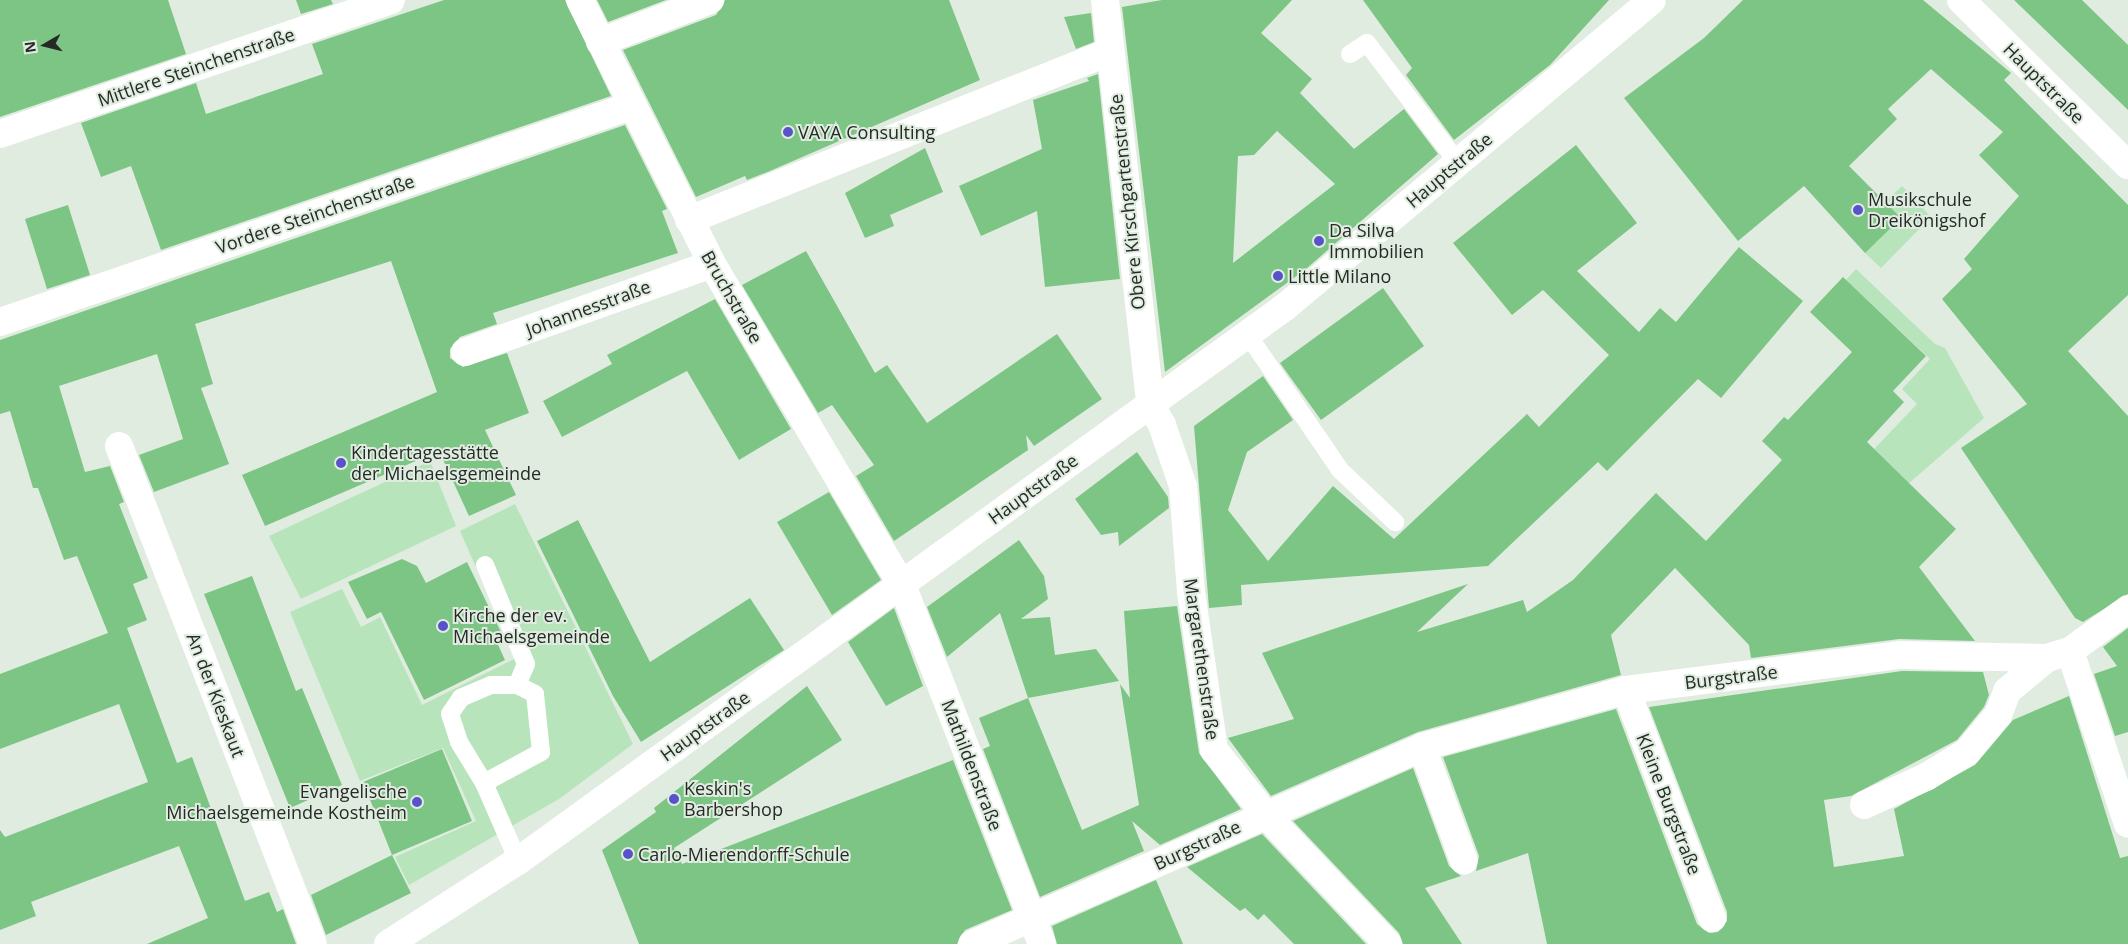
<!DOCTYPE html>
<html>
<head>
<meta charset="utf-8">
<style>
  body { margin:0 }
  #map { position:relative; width:2128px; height:944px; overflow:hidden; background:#e0ece0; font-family:"Open Sans",sans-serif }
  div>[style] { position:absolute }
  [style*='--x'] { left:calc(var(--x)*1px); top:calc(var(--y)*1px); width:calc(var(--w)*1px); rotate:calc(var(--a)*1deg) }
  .green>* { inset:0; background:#b8e4bb }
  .building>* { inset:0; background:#7dc584 }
  .lane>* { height:18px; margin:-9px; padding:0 9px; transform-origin:9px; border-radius:9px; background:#fff }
  .street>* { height:28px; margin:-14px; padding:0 14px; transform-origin:14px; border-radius:14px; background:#fff }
  .secondary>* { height:28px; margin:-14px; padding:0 14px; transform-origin:14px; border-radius:14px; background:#fff }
  .dots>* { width:14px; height:14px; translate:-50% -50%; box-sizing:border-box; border:2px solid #e0ece0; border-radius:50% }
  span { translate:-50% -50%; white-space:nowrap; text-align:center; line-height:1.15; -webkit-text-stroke:4px #e0ece0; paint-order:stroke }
  .street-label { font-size:18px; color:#252a26 }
  .poi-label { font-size:18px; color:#252a26 }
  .left { translate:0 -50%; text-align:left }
  .right { translate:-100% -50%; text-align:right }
  .north { position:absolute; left:20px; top:20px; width:50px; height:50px; -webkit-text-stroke:4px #e0ece0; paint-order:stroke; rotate:262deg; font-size:14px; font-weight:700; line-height:20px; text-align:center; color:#252a26 }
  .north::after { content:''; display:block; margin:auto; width:18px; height:22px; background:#252a26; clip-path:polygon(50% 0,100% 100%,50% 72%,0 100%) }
</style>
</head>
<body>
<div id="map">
  <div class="green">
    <i style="clip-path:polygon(1902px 186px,1931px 217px,1881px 268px,1865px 253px,1885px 202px)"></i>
    <i style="clip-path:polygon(1856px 269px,1935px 344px,1945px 348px,1984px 418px,1885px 504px,1855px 469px,1917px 404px,1902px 389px,1930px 359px,1846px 280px)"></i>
    <i style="clip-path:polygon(430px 461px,456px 526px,301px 599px,269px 536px)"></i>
    <i style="clip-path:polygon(515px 504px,633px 744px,559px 799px,409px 885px,395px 857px,476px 821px,443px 748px,360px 781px,290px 612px,342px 589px,361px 627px,380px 617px,422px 705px,516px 658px,460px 531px)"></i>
  </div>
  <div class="building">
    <i style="clip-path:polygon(0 0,168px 0,186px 54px,0 117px)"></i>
    <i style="clip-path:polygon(296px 0,331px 0,333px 4px,301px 14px)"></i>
    <i style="clip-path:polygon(444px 0,565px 0,611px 96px,161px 250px,131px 166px,101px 177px,81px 123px,196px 83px,206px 114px,323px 74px,312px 44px)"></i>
    <i style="clip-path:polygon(597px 0,666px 0,608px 22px)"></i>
    <i style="clip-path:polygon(725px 0,949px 0,980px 80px,770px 171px,747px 180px,745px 176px,696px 197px,623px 50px,716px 15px)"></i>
    <i style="clip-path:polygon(evenodd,1162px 0,1292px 0,1261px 33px,1312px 79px,1300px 93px,1354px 149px,1404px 109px,1438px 154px,1306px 269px,1165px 372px,1122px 7px,1162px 0,1277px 131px,1335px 184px,1233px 263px,1238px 156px,1254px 155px,1277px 131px)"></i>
    <i style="clip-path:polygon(1363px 0,1609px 0,1550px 65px,1454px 140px,1406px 75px,1412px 68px)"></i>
    <i style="clip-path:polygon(1743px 0,1923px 0,2011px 73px,2004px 80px,2128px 205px,2128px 295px,2068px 351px,2128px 416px,2128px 594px,2083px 622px,2075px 618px,1961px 448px,2027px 404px,1942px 299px,1972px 269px,1964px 259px,2019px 196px,1979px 155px,2003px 132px,1931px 69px,1888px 109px,1897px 119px,1849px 166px,1901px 218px,1865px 253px,1804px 186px,1738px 241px,1624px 98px,1704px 38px)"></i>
    <i style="clip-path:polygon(2014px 0,2082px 0,2128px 45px,2128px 110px)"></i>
    <i style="clip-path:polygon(1091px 13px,1094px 42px,1076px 49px,1064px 17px)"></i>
    <i style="clip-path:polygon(1098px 74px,1120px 279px,1045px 287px,1037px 211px,981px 236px,959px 186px,1042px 149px,1033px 100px,1089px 81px,1087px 78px)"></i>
    <i style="clip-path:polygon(625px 125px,667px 209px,662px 211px,678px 253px,493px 313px,497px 324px,460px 337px,450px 349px,450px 358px,463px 367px,507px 353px,529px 413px,485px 430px,516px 495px,469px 516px,439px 451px,265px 526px,242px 475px,437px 392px,391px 261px,195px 324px,213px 384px,201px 388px,229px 464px,154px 492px,139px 455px,183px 439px,157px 354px,59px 386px,85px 472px,110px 466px,124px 502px,119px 504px,148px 578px,133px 584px,147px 620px,127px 628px,177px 763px,192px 757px,245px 901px,269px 892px,277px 912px,283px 909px,296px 944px,147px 944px,208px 918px,179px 846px,31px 902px,36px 916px,0 930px,0 830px,5px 837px,148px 782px,119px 704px,0 749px,0 674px,108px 633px,77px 556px,64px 560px,38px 488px,33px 488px,10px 411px,0 414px,0 340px)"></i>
    <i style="clip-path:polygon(1576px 145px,1637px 223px,1577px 271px,1639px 332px,1660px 308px,1676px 322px,1739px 247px,1803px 301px,1721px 398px,1698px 379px,1607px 471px,1598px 462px,1488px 566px,1241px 585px,1242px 605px,1209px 608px,1194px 426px,1263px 376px,1293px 420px,1247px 452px,1228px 510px,1268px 561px,1333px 486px,1394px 539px,1527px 414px,1539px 427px,1609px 355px,1543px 290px,1512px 315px,1453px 243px)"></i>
    <i style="clip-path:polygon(925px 148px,943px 192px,890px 215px,894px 226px,865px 238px,845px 193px)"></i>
    <i style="clip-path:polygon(68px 205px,90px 275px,47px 289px,25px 219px)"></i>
    <i style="clip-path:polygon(806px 251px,875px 373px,887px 365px,927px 423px,1057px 334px,1102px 399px,1034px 446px,1026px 435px,1028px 450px,894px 541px,856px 476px,874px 465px,832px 405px,818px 413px,742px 285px)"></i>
    <i style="clip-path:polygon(1843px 277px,1926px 356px,1893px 391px,1904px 402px,1867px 442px,1956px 529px,1919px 567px,1975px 641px,1899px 639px,1751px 658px,1749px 645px,1675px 568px,1611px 635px,1621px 675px,1418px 732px,1271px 796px,1228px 738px,1294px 719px,1262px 653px,1468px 584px,1417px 632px,1523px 600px,1527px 612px,1573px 580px,1656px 493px,1706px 541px,1782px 460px,1762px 441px,1784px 417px,1788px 420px,1852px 352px,1810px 312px)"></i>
    <i style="clip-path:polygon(1383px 288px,1424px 346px,1321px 420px,1280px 363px)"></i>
    <i style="clip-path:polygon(715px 299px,791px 429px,739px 460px,687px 371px,562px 437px,543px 401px,612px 364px,607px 355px)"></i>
    <i style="clip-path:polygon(1137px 452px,1168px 497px,1169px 508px,1119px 546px,1118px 532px,1101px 535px,1075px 499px)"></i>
    <i style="clip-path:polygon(829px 492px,881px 580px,832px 615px,777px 522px)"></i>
    <i style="clip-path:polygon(578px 520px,650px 662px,750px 598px,784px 650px,641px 742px,613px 696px,537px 541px)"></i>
    <i style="clip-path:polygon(1019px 540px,1044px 576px,1048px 599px,1021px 619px,1050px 617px,1055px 655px,1096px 649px,1119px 681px,1028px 698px,1000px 613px,947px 657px,927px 607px)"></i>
    <i style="clip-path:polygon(402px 559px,417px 566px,426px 583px,467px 562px,501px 632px,494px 636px,505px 660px,424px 700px,381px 612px,367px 619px,348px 582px)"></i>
    <i style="clip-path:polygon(252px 576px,296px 691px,302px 688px,342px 785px,290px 808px,204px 594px)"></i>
    <i style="clip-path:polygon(1177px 606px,1199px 753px,1241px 809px,1160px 845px,1132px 821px,1144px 851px,1040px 897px,983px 749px,990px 746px,979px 718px,1028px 698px,1082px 830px,1139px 805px,1120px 684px,1130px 698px,1124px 611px)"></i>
    <i style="clip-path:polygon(894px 608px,923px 686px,886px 706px,848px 642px)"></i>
    <i style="clip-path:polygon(2128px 628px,2128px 732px,2115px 736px,2094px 674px,2117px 666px,2103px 647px)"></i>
    <i style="clip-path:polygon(1902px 671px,1983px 672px,1989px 695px,1984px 707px,1957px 740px,1851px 796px,1824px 800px,1834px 867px,1904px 856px,1894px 809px,1975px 765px,2013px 720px,2069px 696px,2120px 858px,2128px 856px,2128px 944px,1547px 944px,1528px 853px,1476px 871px,1479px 856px,1443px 757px,1616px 709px,1697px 924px,1709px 933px,1718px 932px,1727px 921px,1727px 912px,1649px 707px)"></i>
    <i style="clip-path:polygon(807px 686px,842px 740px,674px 848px,682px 864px,953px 760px,1012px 910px,965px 930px,957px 944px,639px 944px,602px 850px,656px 812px,654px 808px)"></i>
    <i style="clip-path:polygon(442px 749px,472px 821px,392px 855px,363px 782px)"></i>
    <i style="clip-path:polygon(1413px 768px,1449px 866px,1461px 876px,1425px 888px,1462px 944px,1403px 944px,1399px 933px,1293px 821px)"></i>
    <i style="clip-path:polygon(1262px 834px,1366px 944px,1294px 944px,1264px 914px,1258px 920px,1245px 908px,1240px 911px,1187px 867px)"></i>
    <i style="clip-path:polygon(392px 855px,411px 893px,326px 935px,311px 895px)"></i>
    <i style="clip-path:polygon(1156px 880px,1183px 944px,1057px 944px,1052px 926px)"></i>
  </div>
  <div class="lane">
    <i style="--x:1350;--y:54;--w:20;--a:-33"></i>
    <i style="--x:1367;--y:43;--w:151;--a:52.8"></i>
    <i style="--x:1248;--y:335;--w:163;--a:55.7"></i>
    <i style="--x:1340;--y:470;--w:76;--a:43.4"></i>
    <i style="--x:485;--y:565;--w:107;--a:67.5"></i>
    <i style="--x:526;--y:664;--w:23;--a:113"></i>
    <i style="--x:517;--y:685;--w:26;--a:180"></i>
    <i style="--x:491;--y:685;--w:33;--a:157"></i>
    <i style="--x:461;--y:698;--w:19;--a:125"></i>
    <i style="--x:450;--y:714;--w:29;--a:72"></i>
    <i style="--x:459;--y:742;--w:48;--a:58.6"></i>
    <i style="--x:484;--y:783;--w:85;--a:66.4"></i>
    <i style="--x:484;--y:783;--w:65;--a:-28.5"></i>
    <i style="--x:541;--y:752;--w:58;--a:-95.9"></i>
    <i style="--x:535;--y:694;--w:20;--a:-153"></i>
  </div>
  <div class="street">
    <i style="--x:580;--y:0;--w:295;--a:63.4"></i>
    <i style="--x:712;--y:264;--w:373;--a:59.4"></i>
    <i style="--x:902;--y:585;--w:385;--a:68.7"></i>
    <i style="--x:1105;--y:0;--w:406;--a:83.6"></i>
    <i style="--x:1150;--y:404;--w:24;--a:60"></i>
    <i style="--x:1162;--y:425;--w:65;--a:71"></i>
    <i style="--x:1183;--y:486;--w:106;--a:85.7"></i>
    <i style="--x:1191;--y:592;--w:160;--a:81.7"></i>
    <i style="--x:1214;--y:750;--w:82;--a:51.4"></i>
    <i style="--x:1265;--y:814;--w:179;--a:46.6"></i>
    <i style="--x:600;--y:42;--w:118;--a:-20.9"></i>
    <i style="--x:0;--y:134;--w:413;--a:-18.9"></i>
    <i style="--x:689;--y:220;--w:453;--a:-21.8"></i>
    <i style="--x:0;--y:322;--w:667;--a:-18.9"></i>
    <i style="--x:465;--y:352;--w:262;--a:-19.6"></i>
    <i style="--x:119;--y:446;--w:534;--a:68.72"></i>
    <i style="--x:2070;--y:651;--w:182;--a:71.5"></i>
    <i style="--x:1626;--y:690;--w:244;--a:69.3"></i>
    <i style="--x:1422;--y:747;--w:121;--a:69.8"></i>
    <i style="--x:1864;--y:805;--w:68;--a:-24.3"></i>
    <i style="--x:1926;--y:777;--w:48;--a:-31.4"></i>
    <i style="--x:1967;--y:752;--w:48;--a:-50"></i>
    <i style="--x:1998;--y:715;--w:26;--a:-69"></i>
    <i style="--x:2007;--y:691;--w:52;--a:-39.5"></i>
    <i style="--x:972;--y:944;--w:491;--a:-23.6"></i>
    <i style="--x:1422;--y:747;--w:212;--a:-15.6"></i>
    <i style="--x:1626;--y:690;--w:277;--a:-7.3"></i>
    <i style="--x:1901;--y:655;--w:146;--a:1.2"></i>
    <i style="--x:2047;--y:658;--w:24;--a:-17"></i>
    <i style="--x:2070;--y:651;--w:72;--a:-35.9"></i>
  </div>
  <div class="secondary">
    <i style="--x:1961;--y:0;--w:235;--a:44.7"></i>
    <i style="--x:388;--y:944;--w:154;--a:-32.6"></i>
    <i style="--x:518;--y:861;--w:946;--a:-35.84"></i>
    <i style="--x:1285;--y:307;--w:478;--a:-39.9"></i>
  </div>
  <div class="dots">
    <i style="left:788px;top:132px;background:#5953ca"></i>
    <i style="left:1858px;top:210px;background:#5953ca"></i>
    <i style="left:1319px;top:241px;background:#5953ca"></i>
    <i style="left:1278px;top:276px;background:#5953ca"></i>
    <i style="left:341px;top:463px;background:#5953ca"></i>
    <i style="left:443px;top:626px;background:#5953ca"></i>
    <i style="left:674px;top:799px;background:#5953ca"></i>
    <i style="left:417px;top:802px;background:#5953ca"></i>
    <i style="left:628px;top:854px;background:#5953ca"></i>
  </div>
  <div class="street-label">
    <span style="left:196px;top:67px;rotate:-19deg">Mittlere Steinchenstraße</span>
    <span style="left:2044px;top:83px;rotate:45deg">Hauptstraße</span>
    <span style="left:1449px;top:170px;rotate:-40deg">Hauptstraße</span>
    <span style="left:1127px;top:202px;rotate:-96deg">Obere Kirschgartenstraße</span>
    <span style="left:315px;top:214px;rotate:-19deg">Vordere Steinchenstraße</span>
    <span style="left:732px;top:297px;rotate:60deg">Bruchstraße</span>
    <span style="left:588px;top:308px;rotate:-20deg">Johannesstraße</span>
    <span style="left:1033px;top:489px;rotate:-36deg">Hauptstraße</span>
    <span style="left:1202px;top:659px;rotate:82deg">Margarethenstraße</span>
    <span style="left:1731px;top:677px;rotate:-7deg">Burgstraße</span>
    <span style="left:216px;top:695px;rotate:69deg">An der Kieskaut</span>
    <span style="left:705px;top:726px;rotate:-36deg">Hauptstraße</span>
    <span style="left:972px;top:765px;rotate:69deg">Mathildenstraße</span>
    <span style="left:1669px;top:804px;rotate:69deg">Kleine Burgstraße</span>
    <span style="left:1197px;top:845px;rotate:-25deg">Burgstraße</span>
  </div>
  <div class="poi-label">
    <span class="left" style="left:798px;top:132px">VAYA Consulting</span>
    <span class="left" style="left:1868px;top:210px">Musikschule<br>Dreikönigshof</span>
    <span class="left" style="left:1329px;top:241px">Da Silva<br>Immobilien</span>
    <span class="left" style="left:1288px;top:276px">Little Milano</span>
    <span class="left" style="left:351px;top:463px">Kindertagesstätte<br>der Michaelsgemeinde</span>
    <span class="left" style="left:453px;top:626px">Kirche der ev.<br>Michaelsgemeinde</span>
    <span class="left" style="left:684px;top:799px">Keskin's<br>Barbershop</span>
    <span class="right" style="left:407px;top:802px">Evangelische<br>Michaelsgemeinde Kostheim</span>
    <span class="left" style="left:638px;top:854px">Carlo-Mierendorff-Schule</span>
  </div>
  <div class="north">N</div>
</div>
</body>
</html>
